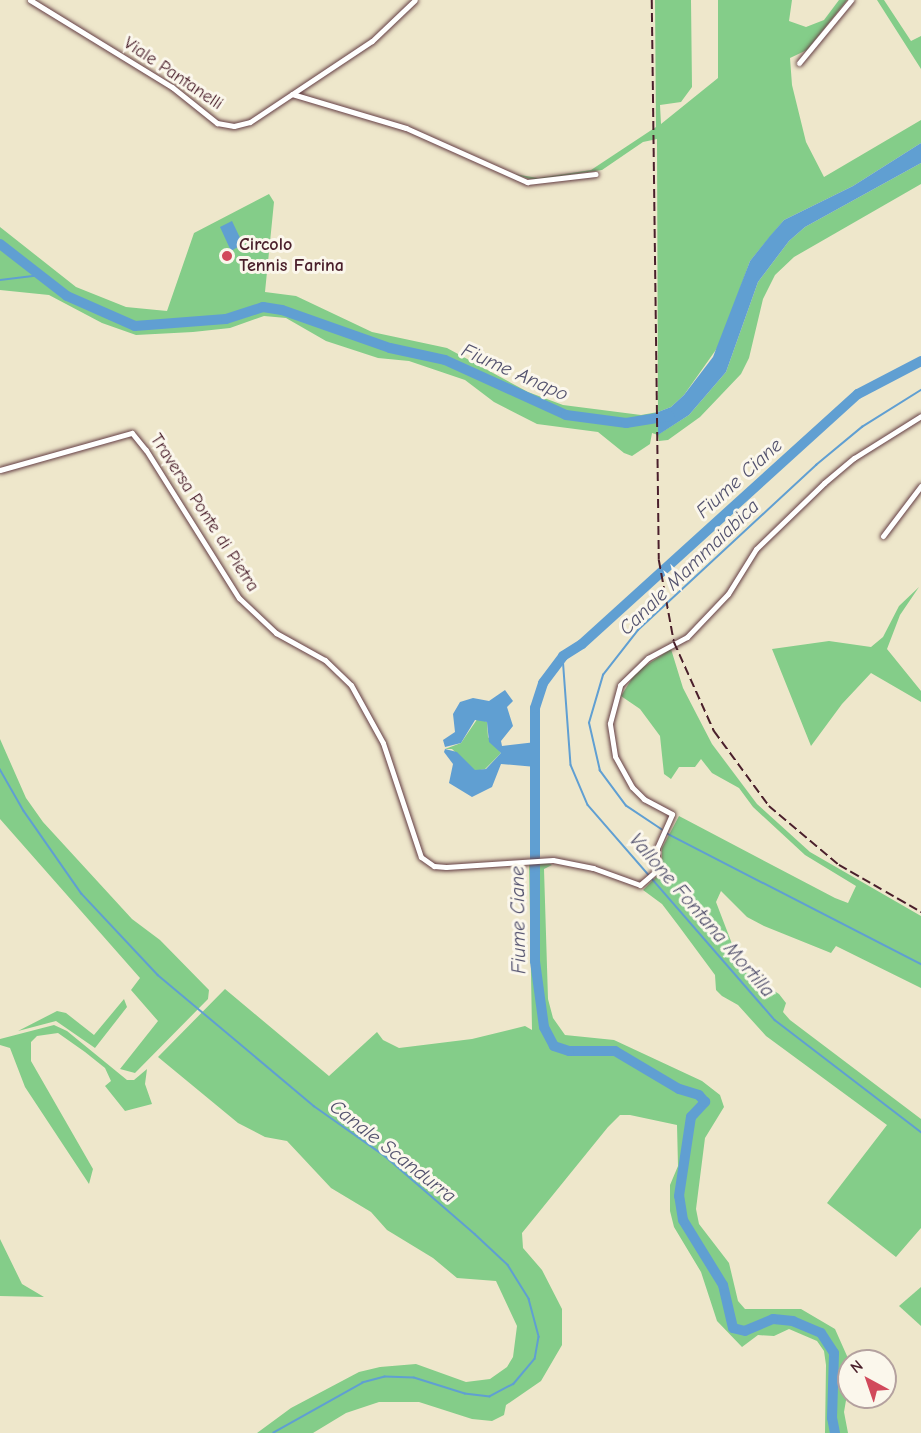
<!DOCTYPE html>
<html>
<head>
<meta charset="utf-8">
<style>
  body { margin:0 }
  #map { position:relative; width:921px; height:1433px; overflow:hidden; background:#eee7cb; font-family:"Comic Neue",sans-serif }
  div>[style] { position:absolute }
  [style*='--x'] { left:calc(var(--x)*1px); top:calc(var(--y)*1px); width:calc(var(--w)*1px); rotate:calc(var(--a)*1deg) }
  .green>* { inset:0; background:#84cd89 }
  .water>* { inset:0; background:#609fd2 }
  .stream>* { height:1.5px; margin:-0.75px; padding:0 0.75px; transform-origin:0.75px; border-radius:0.75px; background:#609fd2 }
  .river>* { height:10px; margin:-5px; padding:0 5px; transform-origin:5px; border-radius:5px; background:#609fd2 }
  .roads { filter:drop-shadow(0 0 2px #633d43) drop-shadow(0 0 2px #633d43) }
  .minor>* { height:5px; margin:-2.5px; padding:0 2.5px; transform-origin:2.5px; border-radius:2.5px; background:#fff }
  .rail>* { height:1.5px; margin-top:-0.75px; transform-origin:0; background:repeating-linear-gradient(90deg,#4a1f2b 0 9px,transparent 0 13.5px) }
  .dots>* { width:16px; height:16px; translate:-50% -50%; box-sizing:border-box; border:3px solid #fbf7ec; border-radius:50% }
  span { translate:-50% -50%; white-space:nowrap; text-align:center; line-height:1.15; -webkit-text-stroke:6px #fbf7ec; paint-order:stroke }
  .street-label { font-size:18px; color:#4a1f2b }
  .poi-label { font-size:18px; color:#4a1f2b; font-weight:700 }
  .left { translate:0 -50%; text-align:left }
  .water-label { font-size:20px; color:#53526e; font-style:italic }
  .north { position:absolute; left:837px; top:1349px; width:60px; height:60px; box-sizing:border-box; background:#fbf7ec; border:2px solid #b4a19f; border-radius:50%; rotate:320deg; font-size:16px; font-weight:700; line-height:24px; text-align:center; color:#4a1f2b }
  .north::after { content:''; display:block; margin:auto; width:21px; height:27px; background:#d1495b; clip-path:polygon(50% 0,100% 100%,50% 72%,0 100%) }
</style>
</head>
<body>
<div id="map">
  <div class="green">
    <i style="clip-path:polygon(655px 0,691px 0,692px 87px,681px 102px,660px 105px,661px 124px,718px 78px,718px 0,792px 0,789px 21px,806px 27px,824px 20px,839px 0,847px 0,807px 50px,790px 58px,792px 85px,806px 142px,824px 177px,921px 120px,921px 143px,853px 186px,784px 220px,750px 261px,720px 344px,684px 395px,671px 407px,658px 412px,659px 434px,689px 415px,726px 372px,758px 282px,789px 241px,805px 227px,921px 163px,921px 184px,794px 257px,775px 275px,763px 299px,749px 358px,741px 374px,700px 417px,668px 440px,659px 441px,658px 435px,652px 433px,650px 444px,632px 456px,624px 453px,598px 432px,537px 424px,494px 402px,465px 380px,409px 361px,378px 358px,326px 341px,286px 318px,264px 316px,230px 328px,193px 332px,136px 335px,102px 323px,49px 295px,0 290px,0 227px,76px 287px,126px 307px,167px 311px,194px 233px,269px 194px,274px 202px,265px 292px,296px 296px,372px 332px,447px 348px,528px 392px,563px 405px,641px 415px,658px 412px,657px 139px,643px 142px,602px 170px,533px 180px,514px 174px,538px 178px,591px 170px,656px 127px)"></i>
    <i style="clip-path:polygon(877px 0,884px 0,911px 41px,921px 36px,921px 69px)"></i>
    <i style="clip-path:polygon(919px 587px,900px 615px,887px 649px,921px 691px,921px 702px,871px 673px,842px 704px,811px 746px,772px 649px,829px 641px,871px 647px,883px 637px,899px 606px)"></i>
    <i style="clip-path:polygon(671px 649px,683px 688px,712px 744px,757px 804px,810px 852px,921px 916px,921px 988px,836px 946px,831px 953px,764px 926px,747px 917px,721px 891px,716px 902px,742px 970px,779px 994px,786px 1003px,783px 1012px,790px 1020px,921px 1119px,921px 1228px,896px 1257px,827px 1203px,887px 1125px,766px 1036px,738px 1005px,722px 996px,716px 990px,715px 975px,678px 925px,662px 904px,643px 890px,662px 871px,662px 848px,679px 816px,835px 898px,848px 903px,856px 886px,805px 855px,753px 807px,739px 788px,712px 773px,701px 759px,695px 767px,679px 767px,671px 779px,664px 774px,660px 736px,640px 709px,621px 696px,636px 672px)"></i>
    <i style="clip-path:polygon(478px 718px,487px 722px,488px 737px,501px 753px,485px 769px,475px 771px,452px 749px,445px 749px,461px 743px)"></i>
    <i style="clip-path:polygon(0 739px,26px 798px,43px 822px,132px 919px,160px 940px,209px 990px,208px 999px,135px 1073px,120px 1069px,158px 1021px,131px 990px,140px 978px,0 819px)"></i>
    <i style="clip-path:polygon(548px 862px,552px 865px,544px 869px,548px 999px,553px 1018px,565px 1035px,614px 1040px,702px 1081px,720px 1095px,724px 1107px,705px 1138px,696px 1209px,699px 1224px,729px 1263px,738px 1301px,745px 1309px,801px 1309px,835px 1329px,847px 1356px,849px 1383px,844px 1412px,848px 1433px,825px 1433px,826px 1365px,824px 1351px,817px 1341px,789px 1329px,774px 1336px,758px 1335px,742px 1347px,717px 1321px,701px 1272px,674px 1227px,670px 1211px,670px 1185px,678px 1166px,677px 1125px,630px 1115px,620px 1115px,608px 1127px,522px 1233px,523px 1248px,542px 1270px,562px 1309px,562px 1345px,541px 1381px,506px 1405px,504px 1415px,492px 1421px,472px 1419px,419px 1402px,379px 1402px,346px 1413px,313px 1433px,257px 1433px,291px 1408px,359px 1372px,380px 1367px,416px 1364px,466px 1382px,490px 1379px,507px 1367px,513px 1357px,517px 1326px,496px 1281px,457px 1278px,433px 1258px,387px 1230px,371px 1212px,331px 1188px,287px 1141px,265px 1137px,238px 1123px,158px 1057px,225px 989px,329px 1076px,377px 1032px,383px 1040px,399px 1048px,472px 1039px,525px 1026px,532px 1030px,529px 863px)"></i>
    <i style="clip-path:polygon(124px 999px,127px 1007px,95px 1048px,56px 1021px,18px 1031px,57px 1011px,66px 1013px,94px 1035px)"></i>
    <i style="clip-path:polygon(54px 1025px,67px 1031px,127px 1080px,134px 1080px,147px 1069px,145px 1084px,152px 1104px,125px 1111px,105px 1086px,111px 1081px,105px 1068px,85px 1052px,58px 1033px,37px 1036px,31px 1042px,31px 1061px,93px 1169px,89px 1184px,25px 1087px,10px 1048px,0 1045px,0 1039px)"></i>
    <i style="clip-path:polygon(0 1239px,22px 1284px,44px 1297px,0 1296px)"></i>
    <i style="clip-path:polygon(921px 1287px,921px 1326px,899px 1306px)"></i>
  </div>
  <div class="water">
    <i style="clip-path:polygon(921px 143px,921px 163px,805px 227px,789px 241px,758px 282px,726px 372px,689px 415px,658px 435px,658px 412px,671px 407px,684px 395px,713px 357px,750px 261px,770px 236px,784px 220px,853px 186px)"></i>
    <i style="clip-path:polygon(232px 221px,243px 244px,231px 251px,220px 227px)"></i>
    <i style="clip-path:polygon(505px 690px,513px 701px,507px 707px,513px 726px,501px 741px,502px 746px,536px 742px,536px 767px,501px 764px,492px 787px,472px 797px,449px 783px,453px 764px,444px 752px,445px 749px,457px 752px,475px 770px,486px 769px,501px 753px,489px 742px,487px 722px,475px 720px,461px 743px,445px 747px,443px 740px,455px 732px,453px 714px,460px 702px,473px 698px,489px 701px)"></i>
  </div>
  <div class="stream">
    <i style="--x:0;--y:280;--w:39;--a:-7"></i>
    <i style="--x:563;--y:656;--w:109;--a:85.8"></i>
    <i style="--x:571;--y:765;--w:43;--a:67"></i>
    <i style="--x:588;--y:805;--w:285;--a:49"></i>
    <i style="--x:775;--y:1020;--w:184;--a:37.5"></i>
    <i style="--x:0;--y:769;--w:48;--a:60.3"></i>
    <i style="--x:24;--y:811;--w:101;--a:55.1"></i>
    <i style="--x:82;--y:894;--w:111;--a:46.8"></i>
    <i style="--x:158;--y:975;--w:204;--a:40"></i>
    <i style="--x:314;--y:1106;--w:87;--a:35.2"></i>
    <i style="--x:385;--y:1156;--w:119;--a:40.9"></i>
    <i style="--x:475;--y:1234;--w:45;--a:43.2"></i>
    <i style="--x:508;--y:1265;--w:40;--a:58"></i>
    <i style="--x:529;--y:1299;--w:39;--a:75"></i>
    <i style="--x:539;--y:1337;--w:22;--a:100"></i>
    <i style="--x:535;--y:1359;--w:33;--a:130"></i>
    <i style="--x:514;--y:1384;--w:27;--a:152"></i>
    <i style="--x:490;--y:1397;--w:25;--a:-173"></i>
    <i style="--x:465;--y:1394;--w:53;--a:-162.6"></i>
    <i style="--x:414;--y:1378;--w:29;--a:-178"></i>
    <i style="--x:385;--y:1377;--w:23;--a:165"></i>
    <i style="--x:363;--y:1383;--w:102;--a:150.7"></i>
    <i style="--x:662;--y:830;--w:43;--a:-146.3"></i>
    <i style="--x:626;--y:806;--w:44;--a:-126.6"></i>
    <i style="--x:600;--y:771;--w:49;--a:-102.9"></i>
    <i style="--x:589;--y:723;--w:50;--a:-73.7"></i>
    <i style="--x:603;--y:675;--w:57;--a:-52.1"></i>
    <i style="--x:638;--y:630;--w:243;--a:-42.8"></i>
    <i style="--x:816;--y:465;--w:60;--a:-39.6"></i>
    <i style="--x:862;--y:427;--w:70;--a:-32.1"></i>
    <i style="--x:666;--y:833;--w:287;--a:27.2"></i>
  </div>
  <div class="river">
    <i style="--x:0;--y:244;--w:85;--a:37.8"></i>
    <i style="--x:67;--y:296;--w:74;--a:23.8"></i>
    <i style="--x:135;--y:326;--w:91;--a:-4.4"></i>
    <i style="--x:226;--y:319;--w:39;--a:-18"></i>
    <i style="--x:263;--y:307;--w:19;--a:9"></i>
    <i style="--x:282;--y:310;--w:114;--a:19.4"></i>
    <i style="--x:390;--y:348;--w:56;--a:12.3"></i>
    <i style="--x:445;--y:360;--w:133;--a:24.4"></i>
    <i style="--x:566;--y:415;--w:61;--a:7.6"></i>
    <i style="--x:626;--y:423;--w:44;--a:-9.2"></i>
    <i style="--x:835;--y:1433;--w:15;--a:-101"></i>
    <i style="--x:832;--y:1418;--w:65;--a:-88.2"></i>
    <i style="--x:834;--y:1353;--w:24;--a:-123"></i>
    <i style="--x:821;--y:1333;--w:30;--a:-157"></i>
    <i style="--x:793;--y:1321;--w:20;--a:-174"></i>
    <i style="--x:773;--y:1319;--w:30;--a:157"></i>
    <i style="--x:745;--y:1331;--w:12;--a:-166"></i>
    <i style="--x:733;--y:1328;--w:44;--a:-103.1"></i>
    <i style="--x:723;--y:1285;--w:76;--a:-121.6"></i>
    <i style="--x:683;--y:1220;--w:24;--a:-99"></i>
    <i style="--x:679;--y:1196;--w:80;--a:-81.4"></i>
    <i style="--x:691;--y:1117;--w:21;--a:-47"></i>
    <i style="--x:705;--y:1102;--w:9;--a:-131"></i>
    <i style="--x:699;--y:1095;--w:21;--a:-163"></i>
    <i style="--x:679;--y:1089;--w:74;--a:-149.3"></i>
    <i style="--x:615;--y:1051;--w:46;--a:180"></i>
    <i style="--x:569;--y:1051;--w:16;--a:-162"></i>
    <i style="--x:554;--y:1046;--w:21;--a:-118"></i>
    <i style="--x:544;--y:1027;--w:67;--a:-97.8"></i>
    <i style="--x:535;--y:961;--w:253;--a:-90"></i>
    <i style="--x:535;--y:708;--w:26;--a:-72"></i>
    <i style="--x:543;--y:683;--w:34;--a:-53"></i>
    <i style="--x:563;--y:656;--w:22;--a:-32"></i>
    <i style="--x:582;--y:644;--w:372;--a:-42.2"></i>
    <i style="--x:858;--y:394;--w:71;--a:-27.6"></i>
  </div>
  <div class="roads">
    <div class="minor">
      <i style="--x:30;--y:0;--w:167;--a:31.5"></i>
      <i style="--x:172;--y:87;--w:58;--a:38.7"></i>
      <i style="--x:217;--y:123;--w:17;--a:10"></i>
      <i style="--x:234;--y:126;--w:16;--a:-14"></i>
      <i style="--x:250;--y:122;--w:146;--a:-33.6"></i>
      <i style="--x:372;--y:41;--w:59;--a:-43.6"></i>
      <i style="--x:799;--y:63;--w:82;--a:-50.5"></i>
      <i style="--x:292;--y:94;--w:119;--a:16.6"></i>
      <i style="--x:406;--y:128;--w:133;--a:24.1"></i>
      <i style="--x:527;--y:182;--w:69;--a:-6.6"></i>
      <i style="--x:0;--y:470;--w:137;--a:-15.7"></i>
      <i style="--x:132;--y:433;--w:22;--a:51"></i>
      <i style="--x:146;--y:450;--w:175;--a:57.9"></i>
      <i style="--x:239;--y:598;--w:51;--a:43.4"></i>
      <i style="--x:276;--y:633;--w:56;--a:28.9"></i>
      <i style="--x:325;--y:660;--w:36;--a:44"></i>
      <i style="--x:351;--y:685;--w:66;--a:61.1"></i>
      <i style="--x:383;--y:743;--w:120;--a:71.6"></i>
      <i style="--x:421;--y:857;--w:16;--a:35"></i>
      <i style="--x:434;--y:866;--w:12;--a:5"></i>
      <i style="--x:446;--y:867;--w:107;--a:-3.7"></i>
      <i style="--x:553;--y:860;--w:41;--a:11.3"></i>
      <i style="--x:593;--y:868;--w:50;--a:19.9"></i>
      <i style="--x:640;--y:885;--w:23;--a:-41"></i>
      <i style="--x:657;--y:870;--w:22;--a:-90"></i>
      <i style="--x:657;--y:848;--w:37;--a:-66"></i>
      <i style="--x:672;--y:814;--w:32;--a:-152"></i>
      <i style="--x:644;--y:799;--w:17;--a:-135"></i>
      <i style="--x:632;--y:787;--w:35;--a:-119"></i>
      <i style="--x:615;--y:756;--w:33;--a:-99"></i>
      <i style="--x:610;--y:723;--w:39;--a:-75"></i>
      <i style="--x:620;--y:685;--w:39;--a:-44"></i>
      <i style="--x:648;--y:658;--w:44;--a:-28.3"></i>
      <i style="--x:687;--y:637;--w:59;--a:-46.4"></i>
      <i style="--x:728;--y:594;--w:53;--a:-58.1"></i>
      <i style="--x:756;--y:549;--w:95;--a:-44.1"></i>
      <i style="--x:824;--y:483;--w:39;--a:-40"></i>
      <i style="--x:854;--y:458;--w:79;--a:-32.1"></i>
      <i style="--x:883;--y:536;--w:63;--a:-52.8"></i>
    </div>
  </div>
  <div class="rail">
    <i style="--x:652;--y:0;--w:560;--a:89.28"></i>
    <i style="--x:659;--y:560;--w:83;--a:79.6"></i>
    <i style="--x:674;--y:642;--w:98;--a:65.8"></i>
    <i style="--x:714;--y:731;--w:93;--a:53.7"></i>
    <i style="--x:769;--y:806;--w:92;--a:40.1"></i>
    <i style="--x:839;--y:865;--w:95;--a:29.8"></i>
  </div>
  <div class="dots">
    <i style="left:227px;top:256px;background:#d1495b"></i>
  </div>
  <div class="street-label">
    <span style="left:173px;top:74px;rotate:34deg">Viale Pantanelli</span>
    <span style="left:204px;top:513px;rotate:57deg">Traversa Ponte di Pietra</span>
  </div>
  <div class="poi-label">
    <span class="left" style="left:239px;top:256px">Circolo<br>Tennis Farina</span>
  </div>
  <div class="water-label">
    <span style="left:515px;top:372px;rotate:24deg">Fiume Anapo</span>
    <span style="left:739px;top:478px;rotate:-42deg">Fiume Ciane</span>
    <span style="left:689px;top:567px;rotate:-44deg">Canale Mammaiabica</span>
    <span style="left:702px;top:915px;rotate:49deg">Vallone Fontana Mortilla</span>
    <span style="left:518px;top:920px;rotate:-91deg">Fiume Ciane</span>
    <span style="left:393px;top:1151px;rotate:38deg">Canale Scandurra</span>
  </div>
  <div class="north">N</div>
</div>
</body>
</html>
